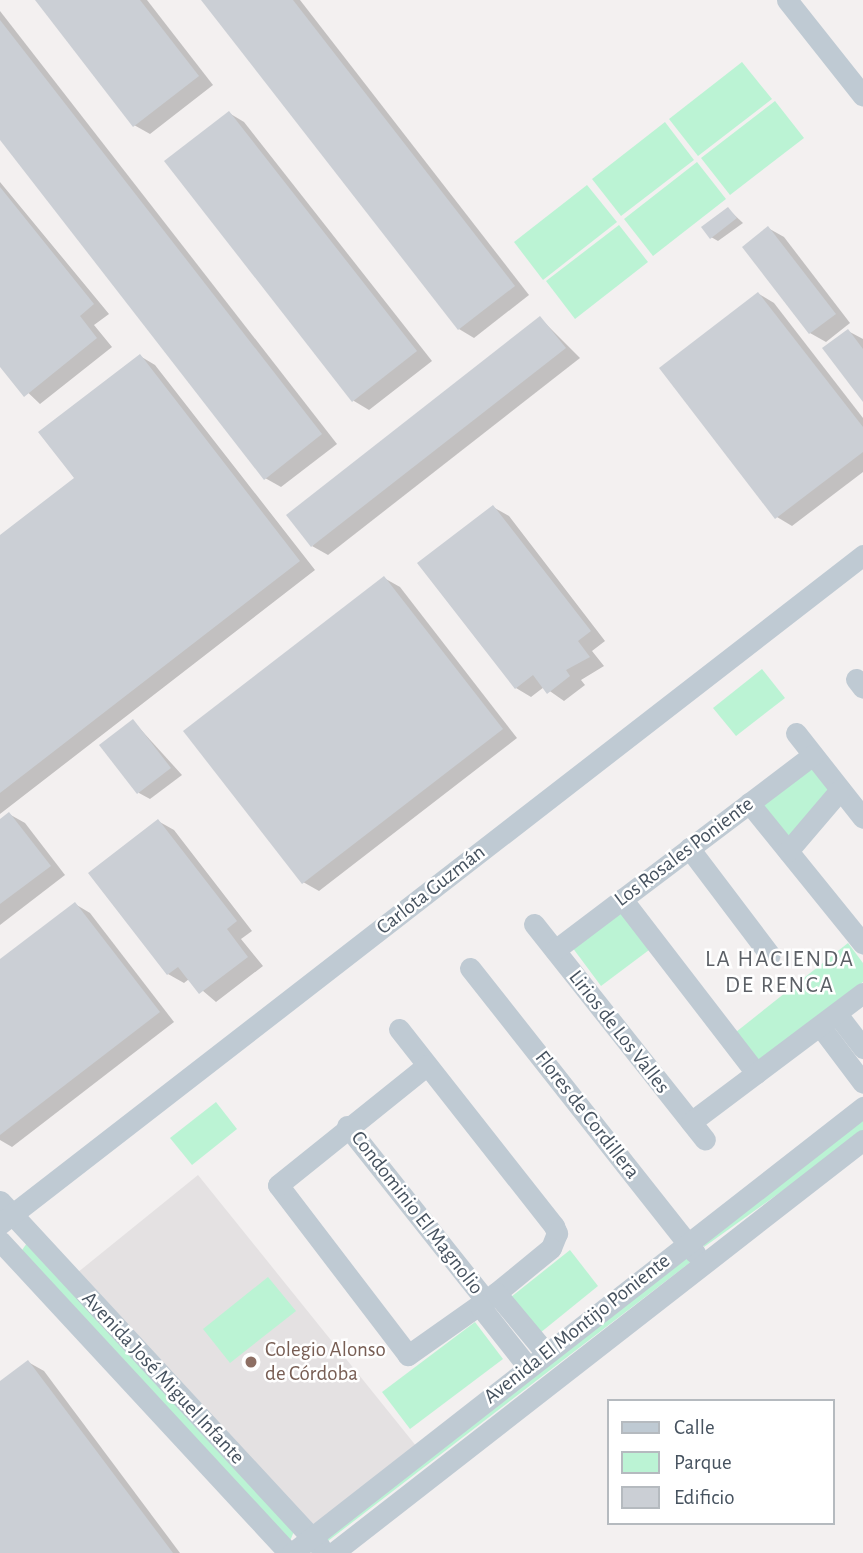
<!DOCTYPE html>
<html>
<head>
<meta charset="utf-8">
<style>
  body { margin:0 }
  #map { position:relative; width:863px; height:1553px; overflow:hidden; background:#f3f0f0; font-family:"Alegreya Sans",sans-serif }
  div>[style] { position:absolute }
  [style*='--x'] { left:calc(var(--x)*1px); top:calc(var(--y)*1px); width:calc(var(--w)*1px); rotate:calc(var(--a)*1deg) }
  .education>* { inset:0; background:#e4e1e2 }
  .green>* { inset:0; background:#bbf3d4 }
  .shadow>* { inset:0; background:#0003 }
  .building>* { inset:0; background:#cbcfd5 }
  .minor>* { height:21px; margin:-10.5px; padding:0 10.5px; transform-origin:10.5px; border-radius:10.5px; background:#bfcad3 }
  .dots>* { width:19px; height:19px; translate:-50% -50%; box-sizing:border-box; border:4px solid #fff; border-radius:50% }
  span { translate:-50% -50%; white-space:nowrap; text-align:center; line-height:1.15; -webkit-text-stroke:5px #fff; paint-order:stroke }
  .street-label { font-size:21px; color:#46525f }
  .education-label { font-size:21px; color:#785e54 }
  .left { translate:0 -50%; text-align:left }
  .neighbourhood-label { font-size:23px; color:#5c6066; letter-spacing:2px }
  .legend { position:absolute; left:607px; top:1399px; width:228px; height:126px; box-sizing:border-box; background:#fff; border:2px solid #b5babf; margin:0; padding:9px 12px; list-style:none; font-size:21px; color:#46525f }
  .legend li { display:flex; align-items:center; gap:14px; height:35px }
  .legend b { width:35px; border:2px solid #b5babf }
</style>
</head>
<body>
<div id="map">
  <div class="education">
    <i style="clip-path:polygon(198px 1175px,417px 1447px,312px 1529px,72px 1277px)"></i>
  </div>
  <div class="green">
    <i style="clip-path:polygon(742px 62px,772px 99px,698px 156px,669px 119px)"></i>
    <i style="clip-path:polygon(775px 101px,804px 138px,730px 195px,701px 158px)"></i>
    <i style="clip-path:polygon(665px 122px,694px 160px,621px 216px,592px 179px)"></i>
    <i style="clip-path:polygon(697px 162px,726px 199px,653px 256px,624px 219px)"></i>
    <i style="clip-path:polygon(587px 185px,617px 222px,543px 280px,514px 242px)"></i>
    <i style="clip-path:polygon(619px 225px,648px 262px,575px 319px,546px 281px)"></i>
    <i style="clip-path:polygon(762px 669px,785px 698px,736px 736px,713px 708px)"></i>
    <i style="clip-path:polygon(811px 763px,833px 791px,789px 842px,758px 804px)"></i>
    <i style="clip-path:polygon(620px 911px,649px 950px,601px 986px,572px 947px)"></i>
    <i style="clip-path:polygon(848px 943px,863px 963px,863px 982px,761px 1063px,736px 1032px)"></i>
    <i style="clip-path:polygon(216px 1102px,237px 1129px,192px 1165px,170px 1138px)"></i>
    <i style="clip-path:polygon(863px 1115px,863px 1133px,704px 1247px,703px 1242px)"></i>
    <i style="clip-path:polygon(27px 1243px,295px 1529px,290px 1541px,20px 1253px)"></i>
    <i style="clip-path:polygon(570px 1250px,598px 1286px,540px 1333px,511px 1297px)"></i>
    <i style="clip-path:polygon(684px 1256px,692px 1261px,328px 1541px,325px 1537px)"></i>
    <i style="clip-path:polygon(268px 1277px,296px 1311px,230px 1363px,203px 1329px)"></i>
    <i style="clip-path:polygon(475px 1322px,503px 1359px,410px 1429px,382px 1392px)"></i>
  </div>
  <div class="shadow">
    <i style="clip-path:polygon(37px 0,147px 0,213px 85px,150px 134px,134px 125px)"></i>
    <i style="clip-path:polygon(204px 0,300px 0,529px 295px,474px 338px,459px 329px)"></i>
    <i style="clip-path:polygon(0 11px,337px 444px,281px 487px,265px 478px,0 137px)"></i>
    <i style="clip-path:polygon(229px 113px,244px 122px,432px 361px,369px 410px,354px 401px)"></i>
    <i style="clip-path:polygon(0 182px,109px 314px,94px 325px,112px 347px,40px 404px,0 366px)"></i>
    <i style="clip-path:polygon(728px 209px,743px 223px,718px 241px,711px 237px)"></i>
    <i style="clip-path:polygon(768px 228px,784px 237px,850px 323px,826px 342px,810px 333px)"></i>
    <i style="clip-path:polygon(759px 294px,774px 303px,863px 418px,863px 472px,792px 526px,777px 517px)"></i>
    <i style="clip-path:polygon(540px 318px,580px 358px,328px 555px,312px 546px)"></i>
    <i style="clip-path:polygon(848px 331px,863px 339px,863px 400px)"></i>
    <i style="clip-path:polygon(140px 356px,155px 365px,315px 570px,0 814px,0 538px,77px 478px)"></i>
    <i style="clip-path:polygon(493px 507px,509px 516px,605px 641px,592px 651px,604px 666px,581px 680px,585px 685px,564px 701px,544px 687px,531px 697px,516px 688px)"></i>
    <i style="clip-path:polygon(384px 578px,400px 587px,517px 738px,319px 891px,303px 882px)"></i>
    <i style="clip-path:polygon(133px 721px,182px 775px,150px 799px,139px 793px)"></i>
    <i style="clip-path:polygon(9px 814px,25px 823px,65px 875px,0 925px,0 821px)"></i>
    <i style="clip-path:polygon(158px 821px,174px 830px,252px 931px,241px 939px,263px 966px,216px 1002px,189px 979px,184px 983px,168px 974px)"></i>
    <i style="clip-path:polygon(75px 904px,90px 913px,174px 1022px,12px 1147px,0 1140px,0 961px)"></i>
    <i style="clip-path:polygon(28px 1362px,44px 1371px,180px 1553px,0 1553px,0 1383px)"></i>
  </div>
  <div class="building">
    <i style="clip-path:polygon(35px 0,140px 0,199px 76px,133px 127px)"></i>
    <i style="clip-path:polygon(201px 0,293px 0,515px 286px,458px 330px)"></i>
    <i style="clip-path:polygon(0 20px,322px 434px,264px 480px,0 140px)"></i>
    <i style="clip-path:polygon(229px 111px,417px 351px,352px 402px,164px 161px)"></i>
    <i style="clip-path:polygon(0 187px,94px 304px,80px 316px,97px 338px,24px 397px,0 367px)"></i>
    <i style="clip-path:polygon(728px 207px,737px 218px,710px 239px,701px 227px)"></i>
    <i style="clip-path:polygon(768px 226px,836px 314px,809px 334px,742px 247px)"></i>
    <i style="clip-path:polygon(758px 292px,863px 427px,863px 452px,775px 519px,659px 368px)"></i>
    <i style="clip-path:polygon(540px 316px,566px 348px,311px 547px,286px 515px)"></i>
    <i style="clip-path:polygon(848px 329px,863px 349px,863px 402px,822px 348px)"></i>
    <i style="clip-path:polygon(140px 354px,300px 561px,0 793px,0 535px,74px 478px,38px 432px)"></i>
    <i style="clip-path:polygon(493px 505px,591px 631px,578px 641px,590px 657px,566px 670px,570px 676px,547px 694px,533px 675px,515px 689px,417px 563px)"></i>
    <i style="clip-path:polygon(384px 576px,503px 729px,302px 884px,183px 731px)"></i>
    <i style="clip-path:polygon(133px 719px,171px 768px,137px 794px,99px 745px)"></i>
    <i style="clip-path:polygon(9px 812px,51px 866px,0 904px,0 819px)"></i>
    <i style="clip-path:polygon(158px 819px,237px 921px,227px 929px,248px 957px,199px 994px,178px 967px,167px 975px,88px 873px)"></i>
    <i style="clip-path:polygon(75px 902px,160px 1012px,0 1135px,0 959px)"></i>
    <i style="clip-path:polygon(28px 1360px,173px 1553px,0 1553px,0 1381px)"></i>
  </div>
  <div class="minor">
    <i style="--x:787;--y:0;--w:122;--a:51.6"></i>
    <i style="--x:856;--y:679;--w:11;--a:52"></i>
    <i style="--x:796;--y:733;--w:108;--a:51.8"></i>
    <i style="--x:749;--y:803;--w:181;--a:51"></i>
    <i style="--x:689;--y:848;--w:134;--a:52.9"></i>
    <i style="--x:788;--y:851;--w:80;--a:-49.6"></i>
    <i style="--x:622;--y:899;--w:220;--a:52.4"></i>
    <i style="--x:534;--y:924;--w:275;--a:51.6"></i>
    <i style="--x:555;--y:950;--w:323;--a:-37.1"></i>
    <i style="--x:470;--y:968;--w:363;--a:51.7"></i>
    <i style="--x:837;--y:1014;--w:43;--a:52.6"></i>
    <i style="--x:820;--y:1026;--w:71;--a:53"></i>
    <i style="--x:399;--y:1029;--w:251;--a:51.8"></i>
    <i style="--x:554;--y:1226;--w:8;--a:67"></i>
    <i style="--x:557;--y:1233;--w:16;--a:112"></i>
    <i style="--x:551;--y:1248;--w:71;--a:140.7"></i>
    <i style="--x:496;--y:1293;--w:108;--a:144.8"></i>
    <i style="--x:408;--y:1355;--w:214;--a:-127.4"></i>
    <i style="--x:278;--y:1185;--w:191;--a:-38.8"></i>
    <i style="--x:691;--y:1122;--w:215;--a:-36.9"></i>
    <i style="--x:347;--y:1126;--w:223;--a:51.5"></i>
    <i style="--x:0;--y:1201;--w:471;--a:47.2"></i>
    <i style="--x:0;--y:1224;--w:1092;--a:-37.78"></i>
    <i style="--x:0;--y:1241;--w:425;--a:47.2"></i>
    <i style="--x:496;--y:1293;--w:78;--a:50.2"></i>
    <i style="--x:479;--y:1305;--w:79;--a:51.7"></i>
    <i style="--x:292;--y:1553;--w:725;--a:-37.99"></i>
    <i style="--x:333;--y:1553;--w:672;--a:-37.93"></i>
  </div>
  <div class="dots">
    <i style="left:251px;top:1362px;background:#8d6e63"></i>
  </div>
  <div class="street-label">
    <span style="left:684px;top:852px;rotate:-37deg">Los Rosales Poniente</span>
    <span style="left:431px;top:890px;rotate:-38deg">Carlota Guzmán</span>
    <span style="left:619px;top:1032px;rotate:52deg">Lirios de Los Valles</span>
    <span style="left:587px;top:1115px;rotate:52deg">Flores de Cordillera</span>
    <span style="left:417px;top:1213px;rotate:52deg">Condominio El Magnolio</span>
    <span style="left:577px;top:1329px;rotate:-38deg">Avenida El Montijo Poniente</span>
    <span style="left:163px;top:1378px;rotate:47deg">Avenida José Miguel Infante</span>
  </div>
  <div class="education-label">
    <span class="left" style="left:265px;top:1362px">Colegio Alonso<br>de Córdoba</span>
  </div>
  <div class="neighbourhood-label">
    <span style="left:780px;top:973px">LA HACIENDA<br>DE RENCA</span>
  </div>
  <ul class="legend">
  <li><b style="height:9px;background:#bfcad3"></b>Calle</li>
  <li><b style="height:19px;background:#bbf3d4"></b>Parque</li>
  <li><b style="height:19px;background:#cbcfd5"></b>Edificio</li>
  </ul>
</div>
</body>
</html>
